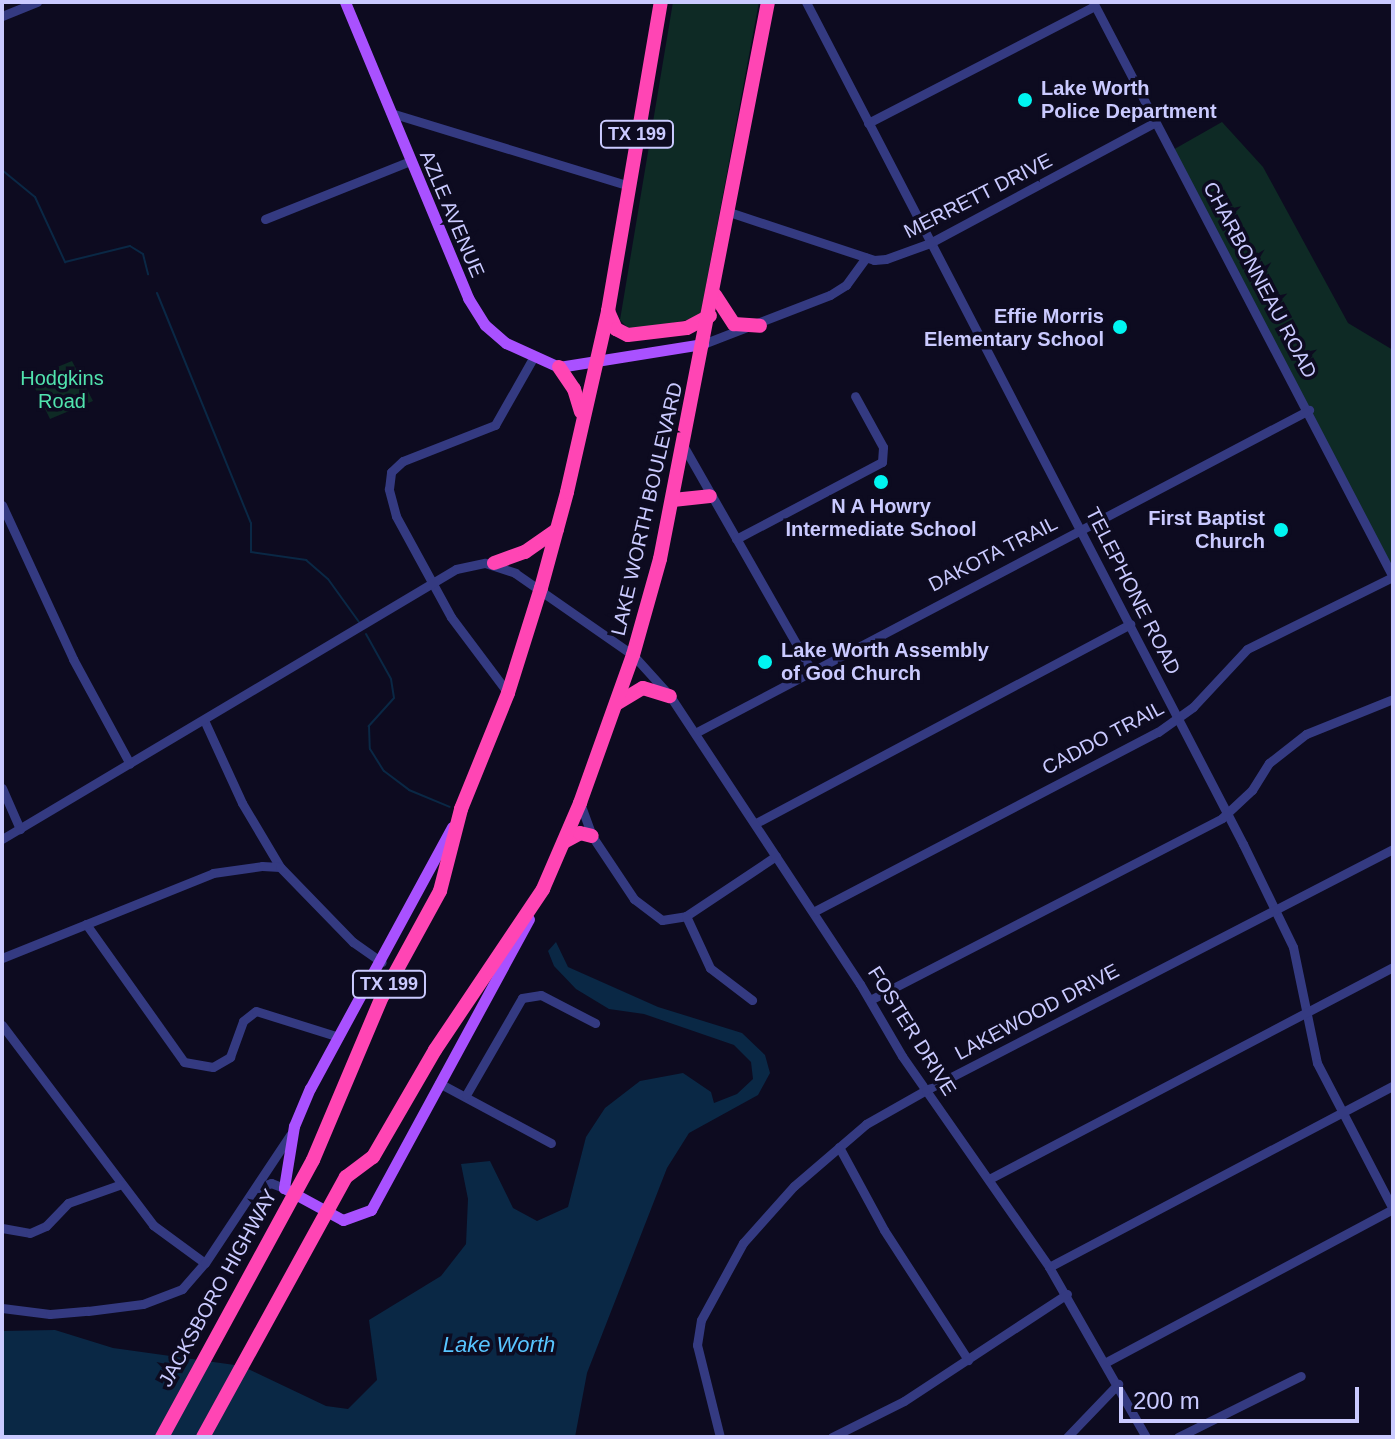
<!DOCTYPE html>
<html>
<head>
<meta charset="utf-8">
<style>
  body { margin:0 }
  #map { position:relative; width:1395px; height:1439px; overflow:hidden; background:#0d0b20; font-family:Helvetica,sans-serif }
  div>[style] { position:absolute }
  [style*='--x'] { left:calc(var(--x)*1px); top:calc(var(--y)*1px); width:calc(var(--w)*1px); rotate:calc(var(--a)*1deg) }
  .green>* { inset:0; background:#0e2a25 }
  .water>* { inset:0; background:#0a2845 }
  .stream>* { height:2px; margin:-1px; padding:0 1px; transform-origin:1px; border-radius:1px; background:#0a2845 }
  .minor>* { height:9px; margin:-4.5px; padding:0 4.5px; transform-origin:4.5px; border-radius:4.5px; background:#343a81 }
  .major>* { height:11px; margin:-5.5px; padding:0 5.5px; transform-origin:5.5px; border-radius:5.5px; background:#a951ff }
  .highway>* { height:14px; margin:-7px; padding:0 7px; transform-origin:7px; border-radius:7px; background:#ff45b4 }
  .dots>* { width:22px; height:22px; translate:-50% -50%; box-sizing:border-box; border:4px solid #0d0b20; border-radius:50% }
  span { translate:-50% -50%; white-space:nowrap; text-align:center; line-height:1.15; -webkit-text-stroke:7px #0d0b20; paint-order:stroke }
  .shield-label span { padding:2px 6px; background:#0d0b20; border:2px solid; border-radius:6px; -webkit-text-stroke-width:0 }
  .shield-label { font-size:18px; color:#cacaff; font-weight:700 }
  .poi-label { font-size:20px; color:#cacaff; font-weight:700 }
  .left { translate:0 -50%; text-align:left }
  .right { translate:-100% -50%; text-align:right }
  .street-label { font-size:20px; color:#cacaff }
  .park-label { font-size:20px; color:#51e4ae }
  .water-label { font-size:22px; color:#58c5ff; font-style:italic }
  .frame { position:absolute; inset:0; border:4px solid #cacaff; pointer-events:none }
  .scale { position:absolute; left:1119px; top:1387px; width:240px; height:36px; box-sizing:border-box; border:4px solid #cacaff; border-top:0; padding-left:10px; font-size:24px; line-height:28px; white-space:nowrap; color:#cacaff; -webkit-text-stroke:6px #0d0b20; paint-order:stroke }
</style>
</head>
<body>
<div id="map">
  <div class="green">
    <i style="clip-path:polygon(673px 2px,759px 2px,700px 317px,632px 332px,620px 320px)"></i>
    <i style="clip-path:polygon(1222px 122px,1263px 167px,1348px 323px,1393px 350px,1393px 577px,1171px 151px)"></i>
    <i style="clip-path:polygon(72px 361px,93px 401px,50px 419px,30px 378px)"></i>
  </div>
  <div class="water">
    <i style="clip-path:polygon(556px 942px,568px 967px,658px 1007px,742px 1033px,765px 1055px,770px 1073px,758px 1095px,689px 1133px,667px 1168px,587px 1373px,575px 1437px,2px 1437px,2px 1331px,55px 1330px,113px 1348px,242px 1366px,326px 1406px,348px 1409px,377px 1380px,369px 1320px,441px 1276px,466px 1244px,468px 1199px,461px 1164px,490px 1161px,513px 1208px,537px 1221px,568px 1207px,586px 1137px,605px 1108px,640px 1081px,683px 1073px,711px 1092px,714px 1103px,737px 1094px,753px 1079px,751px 1062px,734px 1045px,644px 1014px,609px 1009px,576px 989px,554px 966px,548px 951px)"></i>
  </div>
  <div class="stream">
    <i style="--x:2;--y:170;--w:43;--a:39.3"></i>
    <i style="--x:35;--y:197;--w:72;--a:65.2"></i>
    <i style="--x:65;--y:262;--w:67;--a:-13.8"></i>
    <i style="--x:130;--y:246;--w:15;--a:32"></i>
    <i style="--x:143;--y:254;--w:21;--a:76"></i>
    <i style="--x:157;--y:293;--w:248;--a:67.8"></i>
    <i style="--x:251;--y:523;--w:29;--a:90"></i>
    <i style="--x:251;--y:552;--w:56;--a:8.3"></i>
    <i style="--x:306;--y:560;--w:29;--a:41"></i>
    <i style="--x:328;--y:579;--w:53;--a:54.2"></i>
    <i style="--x:366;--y:634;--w:51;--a:60.9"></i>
    <i style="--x:391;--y:679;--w:19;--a:81"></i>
    <i style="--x:394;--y:698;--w:38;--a:132"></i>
    <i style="--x:369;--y:726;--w:23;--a:88"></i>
    <i style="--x:370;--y:749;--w:26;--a:58"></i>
    <i style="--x:384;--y:771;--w:31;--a:37"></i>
    <i style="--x:409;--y:790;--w:44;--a:22.5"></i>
  </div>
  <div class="minor">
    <i style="--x:806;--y:2;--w:949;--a:62.57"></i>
    <i style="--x:1243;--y:844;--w:114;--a:64.1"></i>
    <i style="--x:1293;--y:947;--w:118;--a:78.3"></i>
    <i style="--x:1317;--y:1063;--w:165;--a:62.5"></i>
    <i style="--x:1393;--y:1209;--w:325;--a:151.9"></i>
    <i style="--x:1093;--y:2;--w:649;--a:62.45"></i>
    <i style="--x:2;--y:16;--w:38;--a:-22"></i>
    <i style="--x:391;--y:113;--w:247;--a:17"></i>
    <i style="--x:868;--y:123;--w:255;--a:-27.3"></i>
    <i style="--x:729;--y:212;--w:153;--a:18.3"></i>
    <i style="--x:874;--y:260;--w:12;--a:-5"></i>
    <i style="--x:886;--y:259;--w:47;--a:-20"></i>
    <i style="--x:930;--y:243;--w:256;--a:-28.2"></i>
    <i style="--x:265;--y:219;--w:156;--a:-21.8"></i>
    <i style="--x:703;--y:344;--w:136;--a:-21.1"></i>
    <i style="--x:830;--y:295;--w:19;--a:-32"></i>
    <i style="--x:846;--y:285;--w:34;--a:-54"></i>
    <i style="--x:684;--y:447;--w:254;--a:60.3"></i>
    <i style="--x:2;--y:505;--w:170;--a:65.2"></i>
    <i style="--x:73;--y:659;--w:119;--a:61.5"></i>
    <i style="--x:736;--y:539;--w:165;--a:-27.8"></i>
    <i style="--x:882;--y:462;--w:15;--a:-86"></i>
    <i style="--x:883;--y:447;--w:58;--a:-118.8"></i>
    <i style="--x:508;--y:693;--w:95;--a:-126.9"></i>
    <i style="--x:451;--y:617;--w:115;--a:-118.6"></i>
    <i style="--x:396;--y:516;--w:28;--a:-105"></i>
    <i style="--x:389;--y:489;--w:17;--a:-83"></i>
    <i style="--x:391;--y:472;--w:16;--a:-43"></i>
    <i style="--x:403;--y:461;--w:99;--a:-21.4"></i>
    <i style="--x:495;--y:425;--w:77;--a:-60.4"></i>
    <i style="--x:204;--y:720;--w:91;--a:65.4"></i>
    <i style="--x:242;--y:803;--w:74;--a:59.3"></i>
    <i style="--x:695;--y:733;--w:694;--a:-27.75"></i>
    <i style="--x:2;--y:788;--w:45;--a:66.3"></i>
    <i style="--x:580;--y:803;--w:35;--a:70"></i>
    <i style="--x:592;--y:836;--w:76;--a:56.3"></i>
    <i style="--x:634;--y:899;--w:35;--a:37"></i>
    <i style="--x:662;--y:920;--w:24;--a:-9"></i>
    <i style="--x:686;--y:916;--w:108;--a:-33.7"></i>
    <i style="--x:756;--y:823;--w:424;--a:-28"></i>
    <i style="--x:2;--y:839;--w:528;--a:-30.74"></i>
    <i style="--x:456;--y:569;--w:30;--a:-12"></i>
    <i style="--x:485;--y:563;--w:32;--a:18"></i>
    <i style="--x:515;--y:573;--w:144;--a:34.8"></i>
    <i style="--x:633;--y:655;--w:55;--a:47.9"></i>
    <i style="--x:670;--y:696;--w:345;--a:56.6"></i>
    <i style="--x:860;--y:984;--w:83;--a:59.7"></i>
    <i style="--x:902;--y:1056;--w:257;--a:55.1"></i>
    <i style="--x:1049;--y:1267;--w:196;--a:60.3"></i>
    <i style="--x:813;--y:912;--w:389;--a:-27.6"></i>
    <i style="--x:1158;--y:732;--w:43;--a:-35.5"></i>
    <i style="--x:1193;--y:707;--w:79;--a:-47"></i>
    <i style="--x:1247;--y:649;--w:163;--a:-26.3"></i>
    <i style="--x:686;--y:916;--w:57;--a:65.2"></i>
    <i style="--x:710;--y:968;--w:53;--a:37.3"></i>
    <i style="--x:86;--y:924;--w:169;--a:54.6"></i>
    <i style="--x:184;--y:1062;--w:29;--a:10"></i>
    <i style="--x:213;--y:1067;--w:20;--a:-30"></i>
    <i style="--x:230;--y:1057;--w:38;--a:-70"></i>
    <i style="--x:243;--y:1021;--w:16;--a:-38"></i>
    <i style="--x:256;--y:1011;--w:87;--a:17.4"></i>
    <i style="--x:2;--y:958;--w:227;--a:-21.9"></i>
    <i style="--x:213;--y:873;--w:49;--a:-8.1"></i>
    <i style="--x:262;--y:866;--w:18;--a:3"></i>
    <i style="--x:280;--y:867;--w:105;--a:45.8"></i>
    <i style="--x:353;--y:942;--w:35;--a:35"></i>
    <i style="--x:870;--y:1000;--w:396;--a:-27.3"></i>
    <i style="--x:1222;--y:818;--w:41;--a:-43"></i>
    <i style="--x:1252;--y:790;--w:32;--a:-58"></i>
    <i style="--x:1269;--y:763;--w:47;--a:-38.1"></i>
    <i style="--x:1306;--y:734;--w:94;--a:-21.9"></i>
    <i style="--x:2;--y:1025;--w:251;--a:52.9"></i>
    <i style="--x:153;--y:1225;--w:64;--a:36.2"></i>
    <i style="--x:439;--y:1083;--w:127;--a:28.2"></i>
    <i style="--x:466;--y:1095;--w:112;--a:-60"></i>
    <i style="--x:522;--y:998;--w:19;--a:-9"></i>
    <i style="--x:541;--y:995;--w:61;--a:27.4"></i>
    <i style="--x:839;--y:1147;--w:94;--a:61.5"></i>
    <i style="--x:884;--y:1230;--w:155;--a:57.1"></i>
    <i style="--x:991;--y:1178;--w:454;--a:-27.7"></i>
    <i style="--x:258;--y:1188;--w:14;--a:-21"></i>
    <i style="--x:271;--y:1183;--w:14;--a:21"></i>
    <i style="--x:2;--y:1228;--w:28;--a:10"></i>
    <i style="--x:30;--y:1233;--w:17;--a:-24"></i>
    <i style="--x:46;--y:1226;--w:32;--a:-46"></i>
    <i style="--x:68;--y:1203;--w:57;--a:-19.4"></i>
    <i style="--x:1049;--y:1267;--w:389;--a:-27.8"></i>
    <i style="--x:2;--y:1308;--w:48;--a:7.1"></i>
    <i style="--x:50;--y:1314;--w:38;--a:-5"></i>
    <i style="--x:88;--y:1311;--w:55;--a:-7.3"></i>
    <i style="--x:143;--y:1304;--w:42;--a:-21"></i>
    <i style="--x:182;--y:1289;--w:35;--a:-49"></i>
    <i style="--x:205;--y:1263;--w:154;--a:-56.4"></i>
    <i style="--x:720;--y:1437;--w:95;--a:-104"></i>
    <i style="--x:697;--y:1345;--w:25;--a:-81"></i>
    <i style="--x:701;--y:1320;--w:88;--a:-61.4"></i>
    <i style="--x:743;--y:1243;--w:76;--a:-48.2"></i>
    <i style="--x:794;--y:1186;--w:95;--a:-40.7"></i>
    <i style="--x:866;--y:1124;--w:69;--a:-29.5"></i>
    <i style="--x:926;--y:1090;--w:526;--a:-27.3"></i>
    <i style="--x:832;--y:1437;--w:80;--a:-26.6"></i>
    <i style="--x:904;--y:1401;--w:195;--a:-33.3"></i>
    <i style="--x:1067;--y:1437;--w:74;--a:-46.1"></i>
    <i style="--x:1178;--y:1437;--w:137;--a:-26.4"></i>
  </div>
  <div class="major">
    <i style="--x:345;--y:2;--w:321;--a:67.4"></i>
    <i style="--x:468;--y:298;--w:32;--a:58"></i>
    <i style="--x:485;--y:325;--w:28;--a:41"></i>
    <i style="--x:506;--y:343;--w:58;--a:24.4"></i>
    <i style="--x:559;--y:367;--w:146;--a:-9.1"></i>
    <i style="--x:452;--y:827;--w:297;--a:118.5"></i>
    <i style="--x:310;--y:1088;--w:41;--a:112.8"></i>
    <i style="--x:294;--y:1126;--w:63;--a:99.2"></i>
    <i style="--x:284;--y:1188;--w:67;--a:28.5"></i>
    <i style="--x:343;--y:1220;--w:30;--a:-20"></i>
    <i style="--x:371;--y:1210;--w:331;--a:-61.5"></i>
  </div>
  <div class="highway">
    <i style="--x:715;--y:295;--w:35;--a:57"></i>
    <i style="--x:734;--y:324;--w:26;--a:4"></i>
    <i style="--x:608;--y:311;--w:20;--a:66"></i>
    <i style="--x:616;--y:329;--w:13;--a:27"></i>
    <i style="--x:628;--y:335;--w:59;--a:-6.8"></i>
    <i style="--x:687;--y:328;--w:26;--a:-28"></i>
    <i style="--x:559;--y:367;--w:27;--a:56"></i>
    <i style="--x:574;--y:389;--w:24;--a:73"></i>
    <i style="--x:673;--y:500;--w:37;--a:-6"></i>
    <i style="--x:494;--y:563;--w:33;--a:-20"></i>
    <i style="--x:525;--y:552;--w:39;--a:-35"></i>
    <i style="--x:616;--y:704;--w:31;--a:-31"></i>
    <i style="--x:643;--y:688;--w:28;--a:17"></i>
    <i style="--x:564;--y:842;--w:18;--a:-29"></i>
    <i style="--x:580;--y:833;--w:12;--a:14"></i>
    <i style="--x:162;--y:1437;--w:315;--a:-61.4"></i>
    <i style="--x:313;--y:1160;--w:177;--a:-67.1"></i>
    <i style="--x:382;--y:997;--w:121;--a:-61.3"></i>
    <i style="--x:440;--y:891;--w:85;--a:-75.6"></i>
    <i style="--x:461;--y:809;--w:125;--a:-67.9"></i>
    <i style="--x:508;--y:693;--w:110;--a:-72.6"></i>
    <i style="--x:541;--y:588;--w:99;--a:-74.8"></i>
    <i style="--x:567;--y:492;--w:186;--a:-77.2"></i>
    <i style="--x:608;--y:311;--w:314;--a:-80.3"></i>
    <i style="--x:203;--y:1437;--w:297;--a:-61.2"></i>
    <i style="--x:346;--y:1177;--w:34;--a:-37"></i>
    <i style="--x:373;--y:1157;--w:124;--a:-59.9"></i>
    <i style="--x:435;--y:1050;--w:194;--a:-56.1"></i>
    <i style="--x:543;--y:889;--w:94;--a:-66.7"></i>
    <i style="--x:580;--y:803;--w:157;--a:-70.3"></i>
    <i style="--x:633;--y:655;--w:100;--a:-74.3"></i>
    <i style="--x:660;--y:559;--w:567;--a:-79.03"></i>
  </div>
  <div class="dots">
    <i style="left:1025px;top:100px;background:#00f5f1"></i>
    <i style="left:1120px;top:327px;background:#00f5f1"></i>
    <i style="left:881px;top:482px;background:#00f5f1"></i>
    <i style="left:1281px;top:530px;background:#00f5f1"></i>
    <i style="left:765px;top:662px;background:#00f5f1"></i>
  </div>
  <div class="shield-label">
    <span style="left:637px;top:134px">TX 199</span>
    <span style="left:389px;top:984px">TX 199</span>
  </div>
  <div class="poi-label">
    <span class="left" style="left:1041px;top:100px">Lake Worth<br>Police Department</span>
    <span class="right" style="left:1104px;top:328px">Effie Morris<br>Elementary School</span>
    <span style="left:881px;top:518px">N A Howry<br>Intermediate School</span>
    <span class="right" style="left:1265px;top:530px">First Baptist<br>Church</span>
    <span class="left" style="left:781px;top:662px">Lake Worth Assembly<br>of God Church</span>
  </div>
  <div class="street-label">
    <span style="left:978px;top:196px;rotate:-27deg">MERRETT DRIVE</span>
    <span style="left:452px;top:214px;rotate:67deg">AZLE AVENUE</span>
    <span style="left:1260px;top:280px;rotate:62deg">CHARBONNEAU ROAD</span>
    <span style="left:647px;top:509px;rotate:-77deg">LAKE WORTH BOULEVARD</span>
    <span style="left:993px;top:554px;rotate:-27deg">DAKOTA TRAIL</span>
    <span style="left:1133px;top:591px;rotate:63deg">TELEPHONE ROAD</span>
    <span style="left:1103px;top:738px;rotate:-28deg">CADDO TRAIL</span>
    <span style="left:1037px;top:1012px;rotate:-28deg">LAKEWOOD DRIVE</span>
    <span style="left:912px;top:1031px;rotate:58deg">FOSTER DRIVE</span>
    <span style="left:218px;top:1288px;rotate:-61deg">JACKSBORO HIGHWAY</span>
  </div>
  <div class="park-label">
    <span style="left:62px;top:390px">Hodgkins<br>Road</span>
  </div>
  <div class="water-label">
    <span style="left:499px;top:1345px">Lake Worth</span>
  </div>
  <div class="frame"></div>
  <div class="scale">200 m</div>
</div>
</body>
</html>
